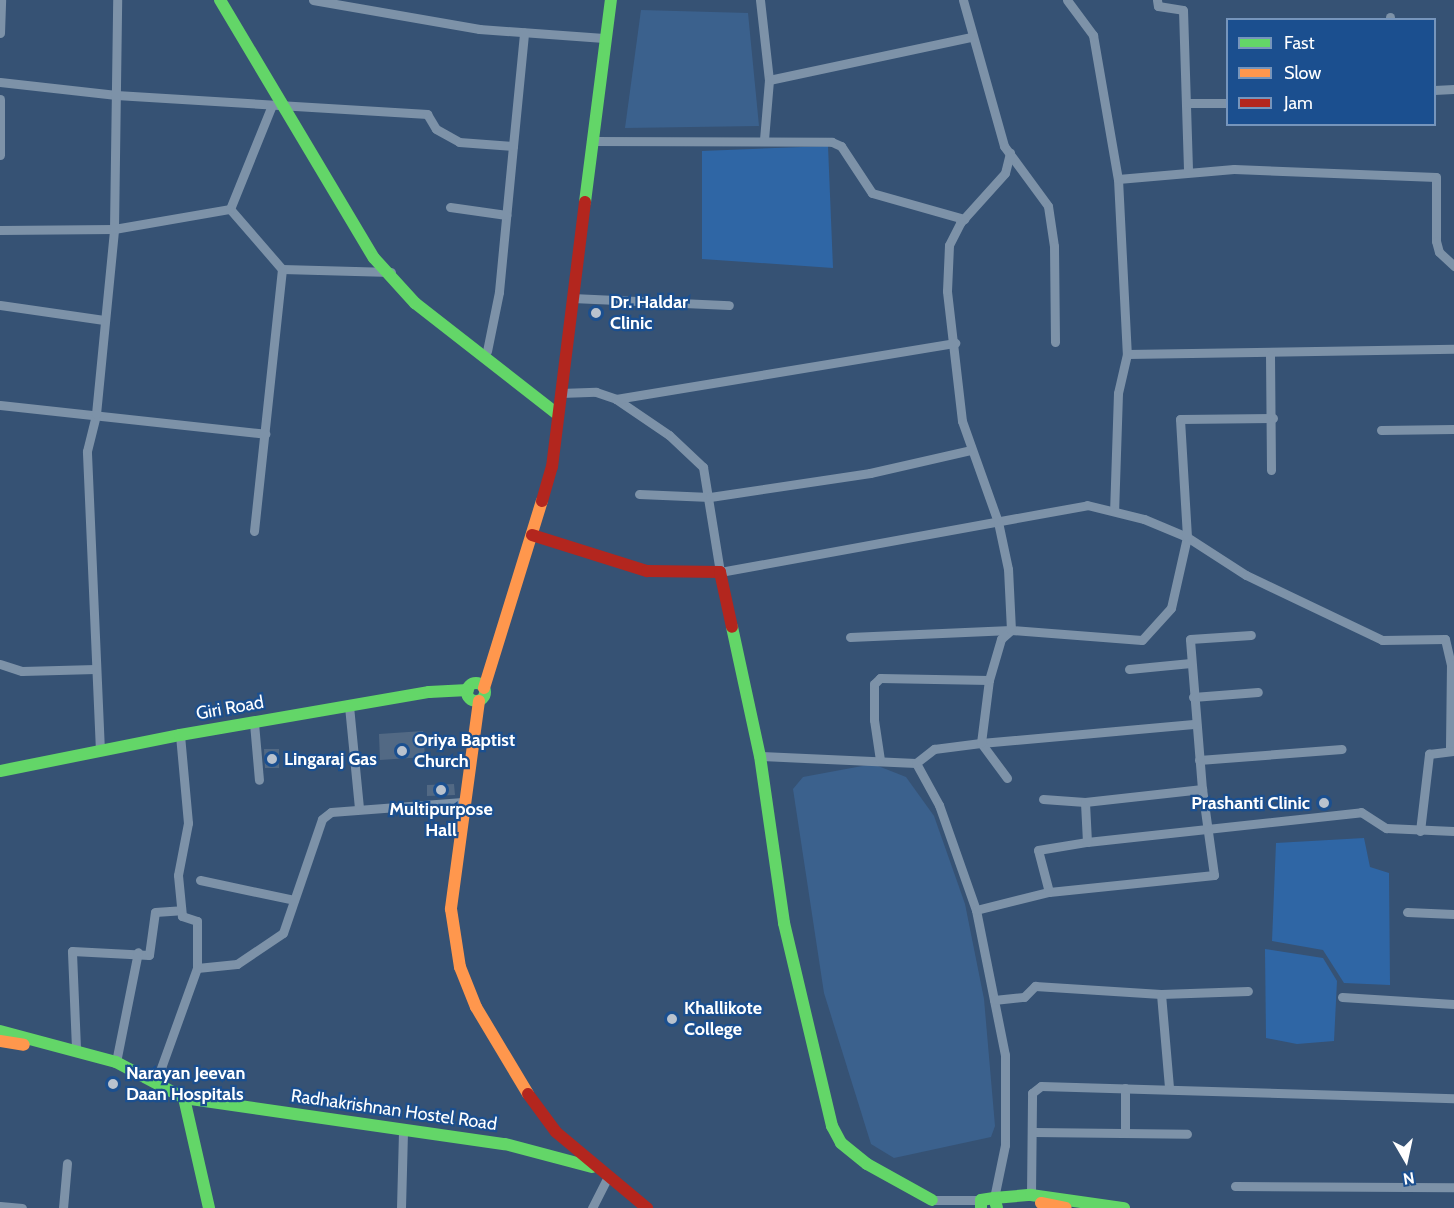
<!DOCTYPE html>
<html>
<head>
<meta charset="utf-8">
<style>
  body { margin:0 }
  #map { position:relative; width:1454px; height:1208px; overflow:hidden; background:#365274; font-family:Cabin,sans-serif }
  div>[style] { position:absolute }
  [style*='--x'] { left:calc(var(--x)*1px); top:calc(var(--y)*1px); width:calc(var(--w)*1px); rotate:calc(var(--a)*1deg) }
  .green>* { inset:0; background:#2f66a5 }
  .water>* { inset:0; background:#3b618d }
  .building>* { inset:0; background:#526984 }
  .street>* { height:9px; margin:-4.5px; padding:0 4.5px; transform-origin:4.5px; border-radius:4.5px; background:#7d92a8 }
  .fast>* { height:12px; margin:-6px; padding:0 6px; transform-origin:6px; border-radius:6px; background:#63d668 }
  .fast>.ring { margin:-6px; padding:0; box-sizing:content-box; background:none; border:12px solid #63d668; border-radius:50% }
  .slow>* { height:12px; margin:-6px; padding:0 6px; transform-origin:6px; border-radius:6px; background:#ff974d }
  .jam>* { height:12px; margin:-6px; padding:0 6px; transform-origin:6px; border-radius:6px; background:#b3261e }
  .dots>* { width:16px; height:16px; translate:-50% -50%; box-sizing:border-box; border:3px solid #1b4f8f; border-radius:50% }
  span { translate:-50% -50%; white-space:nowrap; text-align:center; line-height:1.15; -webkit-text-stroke:4.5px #1b4f8f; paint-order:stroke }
  .poi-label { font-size:18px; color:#fff; font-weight:700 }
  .left { translate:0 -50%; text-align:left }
  .right { translate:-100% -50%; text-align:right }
  .street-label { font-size:18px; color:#fff }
  .legend { position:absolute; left:1226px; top:18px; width:210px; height:108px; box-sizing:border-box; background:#1b4f8f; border:2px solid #7695bc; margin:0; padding:8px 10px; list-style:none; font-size:18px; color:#fff }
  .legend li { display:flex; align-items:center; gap:12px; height:30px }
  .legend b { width:30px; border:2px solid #7695bc }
  .north { position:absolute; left:1376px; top:1130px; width:60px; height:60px; -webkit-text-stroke:4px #1b4f8f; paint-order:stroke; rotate:171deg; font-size:16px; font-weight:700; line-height:24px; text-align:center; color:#fff }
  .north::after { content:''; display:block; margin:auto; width:21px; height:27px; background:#fff; clip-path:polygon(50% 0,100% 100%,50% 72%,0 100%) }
</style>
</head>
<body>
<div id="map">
  <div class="green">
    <i style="clip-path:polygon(828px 146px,833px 268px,702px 259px,702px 151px)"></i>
    <i style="clip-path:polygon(1364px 838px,1370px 867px,1389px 873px,1390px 985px,1344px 983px,1323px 950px,1272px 941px,1276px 843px)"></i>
    <i style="clip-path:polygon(1265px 949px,1323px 958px,1337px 981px,1334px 1041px,1297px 1044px,1266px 1038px)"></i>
  </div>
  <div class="water">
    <i style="clip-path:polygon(641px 10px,748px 13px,759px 126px,625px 128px)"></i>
    <i style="clip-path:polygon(873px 764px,906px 777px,934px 816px,965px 904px,984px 999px,995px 1126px,991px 1137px,894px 1158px,871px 1144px,824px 993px,793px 789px,803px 777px)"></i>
  </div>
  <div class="building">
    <i style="clip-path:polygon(423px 731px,425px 757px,380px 760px,379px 734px)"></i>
    <i style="clip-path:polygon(264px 749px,279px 749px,279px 768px,265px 768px)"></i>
    <i style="clip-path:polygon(454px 784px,455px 795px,427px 796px,427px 785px)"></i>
  </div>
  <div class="street">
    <i style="--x:313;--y:0;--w:169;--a:9.9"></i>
    <i style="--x:479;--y:29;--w:125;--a:4.1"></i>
    <i style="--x:760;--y:0;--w:81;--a:83.6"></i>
    <i style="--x:769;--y:80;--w:60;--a:94.8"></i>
    <i style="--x:963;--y:0;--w:152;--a:74.3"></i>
    <i style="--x:1004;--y:146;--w:74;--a:53.7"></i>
    <i style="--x:1048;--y:206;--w:40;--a:81.5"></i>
    <i style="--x:1054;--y:246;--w:96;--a:89.4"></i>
    <i style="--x:1067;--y:0;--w:44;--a:53.4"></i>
    <i style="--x:1093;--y:35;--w:146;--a:80.2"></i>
    <i style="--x:1118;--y:179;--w:175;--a:87.1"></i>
    <i style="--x:1127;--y:354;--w:40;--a:103"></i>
    <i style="--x:1118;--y:393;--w:118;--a:91.9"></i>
    <i style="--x:1157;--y:0;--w:6;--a:81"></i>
    <i style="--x:1158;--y:6;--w:25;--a:9"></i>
    <i style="--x:1183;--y:10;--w:161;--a:88.2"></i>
    <i style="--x:1390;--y:17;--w:3;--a:90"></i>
    <i style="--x:0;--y:33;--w:33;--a:-88"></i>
    <i style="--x:769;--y:80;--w:207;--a:-12"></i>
    <i style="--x:0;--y:82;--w:117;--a:6.4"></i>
    <i style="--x:116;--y:95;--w:312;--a:3.5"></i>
    <i style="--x:427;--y:114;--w:17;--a:59"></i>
    <i style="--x:436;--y:129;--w:26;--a:29"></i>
    <i style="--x:459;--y:142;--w:54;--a:4.2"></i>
    <i style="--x:513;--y:146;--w:147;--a:95.5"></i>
    <i style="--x:499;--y:292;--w:60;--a:101.5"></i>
    <i style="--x:1434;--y:90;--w:20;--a:-3"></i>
    <i style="--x:0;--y:99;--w:56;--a:90"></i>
    <i style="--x:1187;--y:103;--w:41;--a:0"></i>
    <i style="--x:591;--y:141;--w:241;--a:0.2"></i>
    <i style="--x:832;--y:142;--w:10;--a:24"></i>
    <i style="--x:841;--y:146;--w:56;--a:56.6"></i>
    <i style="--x:872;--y:193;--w:96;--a:15.8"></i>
    <i style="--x:513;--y:146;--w:114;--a:-84.4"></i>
    <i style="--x:1118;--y:179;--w:116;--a:-4.9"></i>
    <i style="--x:1234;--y:169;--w:202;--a:2.3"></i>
    <i style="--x:1436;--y:177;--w:64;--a:90"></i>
    <i style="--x:1436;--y:241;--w:11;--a:75"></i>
    <i style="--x:1439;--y:252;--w:21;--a:43"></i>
    <i style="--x:450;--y:207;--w:57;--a:8.1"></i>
    <i style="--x:230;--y:209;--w:79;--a:49.1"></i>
    <i style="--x:282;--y:269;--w:109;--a:1.6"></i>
    <i style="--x:230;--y:209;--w:112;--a:-68"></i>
    <i style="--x:0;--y:230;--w:114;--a:-0.5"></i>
    <i style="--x:114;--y:229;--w:118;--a:-9.8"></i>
    <i style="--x:572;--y:298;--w:157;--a:2.6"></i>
    <i style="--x:0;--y:305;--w:105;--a:8.2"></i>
    <i style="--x:1127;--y:354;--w:327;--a:-0.9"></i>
    <i style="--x:1270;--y:355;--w:115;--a:89.5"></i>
    <i style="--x:560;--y:393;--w:36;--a:-2"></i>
    <i style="--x:596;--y:392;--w:21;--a:19"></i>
    <i style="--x:616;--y:399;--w:64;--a:34.2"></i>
    <i style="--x:669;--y:435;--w:47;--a:43.3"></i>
    <i style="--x:703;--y:467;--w:106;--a:80.8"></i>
    <i style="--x:720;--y:572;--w:373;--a:-10.3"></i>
    <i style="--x:1087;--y:505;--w:59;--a:13.8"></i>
    <i style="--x:1144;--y:519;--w:47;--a:22.7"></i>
    <i style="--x:1187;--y:537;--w:70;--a:32.8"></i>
    <i style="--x:1246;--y:575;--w:151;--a:25.5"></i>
    <i style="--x:1382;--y:640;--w:63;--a:-0.9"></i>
    <i style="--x:1445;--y:639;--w:26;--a:77"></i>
    <i style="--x:1451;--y:664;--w:87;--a:90.7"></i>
    <i style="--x:616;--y:399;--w:344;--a:-9.4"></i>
    <i style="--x:0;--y:405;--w:267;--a:6.2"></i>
    <i style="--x:1381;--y:430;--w:73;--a:-0.8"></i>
    <i style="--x:639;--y:494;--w:71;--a:2.4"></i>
    <i style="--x:710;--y:497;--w:162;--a:-8.5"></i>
    <i style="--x:870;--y:473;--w:104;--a:-12.8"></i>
    <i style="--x:254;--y:531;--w:263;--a:-83.9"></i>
    <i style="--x:850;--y:637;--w:161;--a:-2.5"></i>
    <i style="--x:1011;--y:630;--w:131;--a:4.4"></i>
    <i style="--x:1142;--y:640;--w:43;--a:-47.8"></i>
    <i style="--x:1171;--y:608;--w:73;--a:-77.3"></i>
    <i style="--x:1187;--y:537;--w:118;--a:-93.4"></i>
    <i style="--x:1180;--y:419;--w:93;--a:-0.6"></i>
    <i style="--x:0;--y:664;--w:23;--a:18"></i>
    <i style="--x:22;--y:671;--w:73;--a:-1.6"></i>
    <i style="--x:1129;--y:669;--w:62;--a:-5.5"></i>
    <i style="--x:1193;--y:697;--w:65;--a:-4.4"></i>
    <i style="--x:349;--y:706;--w:102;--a:84.4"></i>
    <i style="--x:254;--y:723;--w:57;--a:85"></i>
    <i style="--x:100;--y:751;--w:300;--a:-92.5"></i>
    <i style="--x:87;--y:451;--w:38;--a:-76"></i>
    <i style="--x:96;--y:414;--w:186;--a:-84.4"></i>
    <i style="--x:114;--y:229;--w:229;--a:-89.2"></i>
    <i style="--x:760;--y:756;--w:156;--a:2.6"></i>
    <i style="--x:916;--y:763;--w:48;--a:61.3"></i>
    <i style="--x:939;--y:805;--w:111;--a:70.6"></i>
    <i style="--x:976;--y:910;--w:148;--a:78.7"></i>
    <i style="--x:1005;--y:1055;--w:90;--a:90"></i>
    <i style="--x:1005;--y:1145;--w:54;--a:101.7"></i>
    <i style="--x:880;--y:760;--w:40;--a:-98.5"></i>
    <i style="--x:874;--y:720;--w:36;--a:-90"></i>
    <i style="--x:874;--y:684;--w:8;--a:-45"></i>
    <i style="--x:880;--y:678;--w:109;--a:1.1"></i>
    <i style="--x:1199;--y:760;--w:143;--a:-4.4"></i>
    <i style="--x:916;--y:763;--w:23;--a:-38"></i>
    <i style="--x:934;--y:749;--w:47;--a:-7.3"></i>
    <i style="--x:981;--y:743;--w:216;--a:-5.1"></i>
    <i style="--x:1007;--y:778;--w:44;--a:-126.6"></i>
    <i style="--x:981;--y:743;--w:64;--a:-82.8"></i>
    <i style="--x:989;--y:680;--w:43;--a:-73.7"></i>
    <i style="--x:1001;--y:639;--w:13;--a:-42"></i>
    <i style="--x:1011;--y:630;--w:61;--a:-92.8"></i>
    <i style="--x:1008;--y:569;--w:48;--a:-102"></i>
    <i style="--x:998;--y:522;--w:107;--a:-109.6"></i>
    <i style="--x:962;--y:421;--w:131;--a:-96.6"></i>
    <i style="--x:947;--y:291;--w:46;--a:-87.5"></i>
    <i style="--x:949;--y:245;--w:25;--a:-63"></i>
    <i style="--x:960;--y:223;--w:67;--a:-48"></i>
    <i style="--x:1005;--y:173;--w:21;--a:-76"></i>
    <i style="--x:1043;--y:799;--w:42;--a:4.1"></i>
    <i style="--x:1420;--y:831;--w:78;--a:-83.3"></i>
    <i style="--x:1429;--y:754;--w:25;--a:-7"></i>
    <i style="--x:1087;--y:842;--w:276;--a:-6.2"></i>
    <i style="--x:1361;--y:812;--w:30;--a:33"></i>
    <i style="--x:1386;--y:828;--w:68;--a:2.5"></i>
    <i style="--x:200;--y:880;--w:96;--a:12"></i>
    <i style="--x:1049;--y:892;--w:43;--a:-104.7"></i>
    <i style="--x:1038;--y:850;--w:50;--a:-9.3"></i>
    <i style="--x:1087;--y:842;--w:40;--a:-92.9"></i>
    <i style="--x:1085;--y:802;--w:118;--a:-6.3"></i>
    <i style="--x:976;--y:910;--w:75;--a:-13.9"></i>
    <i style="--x:1049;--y:892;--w:166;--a:-5.9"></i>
    <i style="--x:1214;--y:875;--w:87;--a:-97.9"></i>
    <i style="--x:1202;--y:789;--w:150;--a:-94.6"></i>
    <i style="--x:1190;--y:639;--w:61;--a:-3.8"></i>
    <i style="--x:1407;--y:912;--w:47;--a:2.4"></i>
    <i style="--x:197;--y:968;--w:40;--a:-5.7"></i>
    <i style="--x:237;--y:964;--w:55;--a:-34"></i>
    <i style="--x:283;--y:933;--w:120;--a:-71.1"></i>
    <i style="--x:322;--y:819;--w:11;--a:-38"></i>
    <i style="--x:331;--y:812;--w:132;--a:-4.3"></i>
    <i style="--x:1161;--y:994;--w:94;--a:85.1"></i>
    <i style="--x:1342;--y:997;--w:112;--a:3.6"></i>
    <i style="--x:994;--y:1000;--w:30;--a:-6"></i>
    <i style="--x:1024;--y:997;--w:16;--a:-45"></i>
    <i style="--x:1035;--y:986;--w:126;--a:3.6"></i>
    <i style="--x:1161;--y:994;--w:87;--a:-2"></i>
    <i style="--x:76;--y:1048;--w:97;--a:-92.4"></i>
    <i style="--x:72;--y:951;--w:77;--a:3"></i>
    <i style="--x:149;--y:955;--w:43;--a:-82.1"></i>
    <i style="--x:155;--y:912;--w:26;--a:-4"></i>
    <i style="--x:116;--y:1062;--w:112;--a:-78.7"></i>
    <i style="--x:157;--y:1079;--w:118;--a:-70.2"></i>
    <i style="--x:197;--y:968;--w:47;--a:-90"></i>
    <i style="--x:197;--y:921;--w:16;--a:-162"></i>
    <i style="--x:182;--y:916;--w:41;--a:-95.6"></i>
    <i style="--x:178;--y:875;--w:53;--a:-79.1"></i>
    <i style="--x:188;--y:823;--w:88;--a:-95.2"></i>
    <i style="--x:1034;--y:1132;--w:153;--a:0.7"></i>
    <i style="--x:1125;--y:1133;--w:45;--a:-90"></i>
    <i style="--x:1235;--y:1186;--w:219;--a:0.3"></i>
    <i style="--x:1031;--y:1195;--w:102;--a:-89.4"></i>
    <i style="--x:1032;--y:1093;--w:11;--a:-38"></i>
    <i style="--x:1041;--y:1086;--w:413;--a:1.7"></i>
    <i style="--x:932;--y:1200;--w:49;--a:0"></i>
    <i style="--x:0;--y:1206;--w:22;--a:5"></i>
    <i style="--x:63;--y:1208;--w:45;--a:-84.9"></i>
    <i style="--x:401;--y:1208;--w:79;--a:-88.5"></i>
    <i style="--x:592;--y:1208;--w:35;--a:-63"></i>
  </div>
  <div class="fast">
    <i style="--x:220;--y:0;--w:300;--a:59.2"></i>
    <i style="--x:374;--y:258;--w:61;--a:47.7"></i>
    <i style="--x:415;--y:303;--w:180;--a:38"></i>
    <i style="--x:585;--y:202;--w:204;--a:-82.7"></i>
    <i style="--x:732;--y:627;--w:132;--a:77.8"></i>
    <i style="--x:760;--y:756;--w:169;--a:81.8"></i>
    <i style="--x:784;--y:923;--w:209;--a:76.7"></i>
    <i style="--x:832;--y:1126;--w:19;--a:62"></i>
    <i style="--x:841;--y:1143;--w:33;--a:39"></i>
    <i style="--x:867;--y:1164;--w:74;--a:29"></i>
    <i class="ring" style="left:467px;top:683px;width:6px;height:6px"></i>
    <i style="--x:0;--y:771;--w:184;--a:-11.3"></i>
    <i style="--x:180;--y:735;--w:253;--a:-9.8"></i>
    <i style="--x:429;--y:692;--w:39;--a:-3"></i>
    <i style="--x:0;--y:1031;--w:120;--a:15"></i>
    <i style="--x:116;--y:1062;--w:77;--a:27.9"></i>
    <i style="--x:184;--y:1098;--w:324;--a:8.2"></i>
    <i style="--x:505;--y:1144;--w:90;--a:14.8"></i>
    <i style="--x:184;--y:1098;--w:113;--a:77.2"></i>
    <i style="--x:994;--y:1198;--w:37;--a:-5"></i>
    <i style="--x:1031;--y:1195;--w:94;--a:8"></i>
    <i style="--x:981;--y:1208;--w:8;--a:-90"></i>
    <i style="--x:981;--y:1200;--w:13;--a:-9"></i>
    <i style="--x:994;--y:1198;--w:10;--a:73"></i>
  </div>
  <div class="slow">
    <i style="--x:484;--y:688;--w:196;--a:-72.8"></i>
    <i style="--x:479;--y:701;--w:210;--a:97.7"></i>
    <i style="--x:451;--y:909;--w:59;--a:81.2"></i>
    <i style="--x:460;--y:967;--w:43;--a:68.2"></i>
    <i style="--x:476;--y:1007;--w:101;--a:59.1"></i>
    <i style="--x:0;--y:1041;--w:24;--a:9"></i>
    <i style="--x:1041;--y:1203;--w:25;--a:11"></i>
  </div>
  <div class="jam">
    <i style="--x:542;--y:501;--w:35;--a:-74"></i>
    <i style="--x:552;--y:467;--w:267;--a:-82.9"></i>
    <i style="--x:532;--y:535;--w:121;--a:17.4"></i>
    <i style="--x:647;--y:571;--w:73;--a:0.8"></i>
    <i style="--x:720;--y:572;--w:56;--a:77.7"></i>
    <i style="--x:528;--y:1094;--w:47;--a:53.6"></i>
    <i style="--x:556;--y:1132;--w:119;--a:39.9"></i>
  </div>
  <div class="dots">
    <i style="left:596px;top:313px;background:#b9c2ce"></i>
    <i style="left:402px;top:751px;background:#b9c2ce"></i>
    <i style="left:272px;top:759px;background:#b9c2ce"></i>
    <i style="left:441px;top:790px;background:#b9c2ce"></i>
    <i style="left:1324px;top:803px;background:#b9c2ce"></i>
    <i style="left:672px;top:1019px;background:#b9c2ce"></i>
    <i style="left:113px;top:1084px;background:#b9c2ce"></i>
  </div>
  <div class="poi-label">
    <span class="left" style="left:610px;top:313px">Dr. Haldar<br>Clinic</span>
    <span class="left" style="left:414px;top:751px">Oriya Baptist<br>Church</span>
    <span class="left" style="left:284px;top:759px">Lingaraj Gas</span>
    <span class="right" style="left:1310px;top:803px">Prashanti Clinic</span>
    <span style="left:441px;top:820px">Multipurpose<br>Hall</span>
    <span class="left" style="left:684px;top:1019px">Khallikote<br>College</span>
    <span class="left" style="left:126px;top:1084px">Narayan Jeevan<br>Daan Hospitals</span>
  </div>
  <div class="street-label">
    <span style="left:230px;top:708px;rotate:-10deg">Giri Road</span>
    <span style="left:394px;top:1110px;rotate:8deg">Radhakrishnan Hostel Road</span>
  </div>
  <ul class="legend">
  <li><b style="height:8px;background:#63d668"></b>Fast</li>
  <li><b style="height:8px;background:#ff974d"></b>Slow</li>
  <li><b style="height:8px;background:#b3261e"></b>Jam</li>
  </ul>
  <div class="north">N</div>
</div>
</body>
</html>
